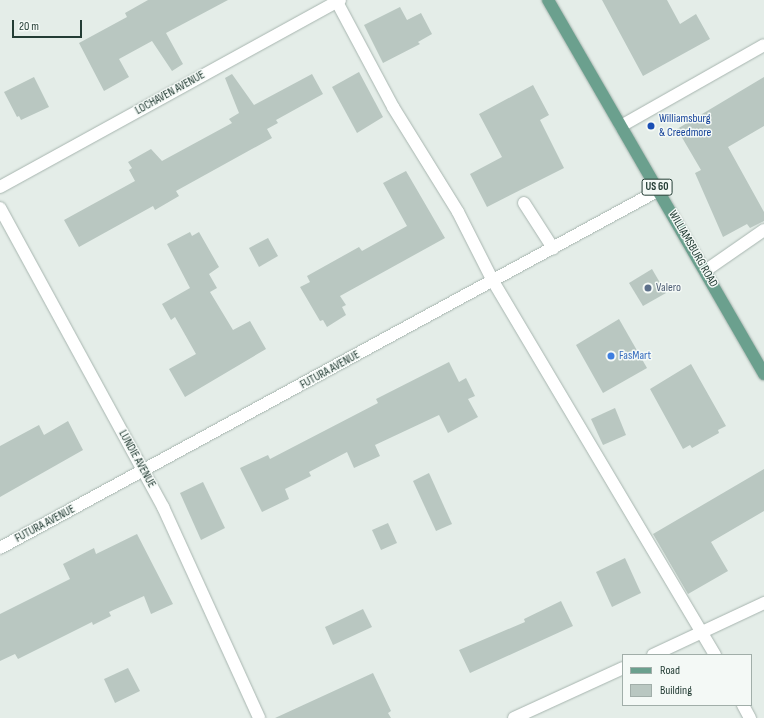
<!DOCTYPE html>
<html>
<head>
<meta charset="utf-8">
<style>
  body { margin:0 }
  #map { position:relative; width:764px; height:718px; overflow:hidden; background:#e4ede8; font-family:"Sofia Sans Condensed",sans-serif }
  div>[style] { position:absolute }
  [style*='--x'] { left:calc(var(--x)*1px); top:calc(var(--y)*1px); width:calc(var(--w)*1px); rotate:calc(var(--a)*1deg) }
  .building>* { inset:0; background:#b9c7c1 }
  .roads { filter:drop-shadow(0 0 1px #a7b5af) drop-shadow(0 0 1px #a7b5af) }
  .lane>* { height:12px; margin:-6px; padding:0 6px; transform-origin:6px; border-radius:6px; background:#fff }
  .street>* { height:12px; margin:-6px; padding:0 6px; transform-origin:6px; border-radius:6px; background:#fff }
  .primary>* { height:12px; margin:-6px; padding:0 6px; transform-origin:6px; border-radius:6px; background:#6ba08e }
  .dots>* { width:11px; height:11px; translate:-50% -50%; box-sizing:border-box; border:2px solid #f4f9f6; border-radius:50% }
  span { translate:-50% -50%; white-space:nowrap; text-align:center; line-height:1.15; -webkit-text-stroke:3px #f4f9f6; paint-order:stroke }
  .shield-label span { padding:1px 3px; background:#f4f9f6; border:1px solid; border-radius:3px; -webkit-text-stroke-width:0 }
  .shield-label { font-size:11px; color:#243d35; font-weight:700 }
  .street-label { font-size:12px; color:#243d35 }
  .transit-label { font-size:12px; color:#164399 }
  .left { translate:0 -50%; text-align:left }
  .service-label { font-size:12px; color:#4e5e75 }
  .shop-label { font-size:12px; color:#366cbe }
  .legend { position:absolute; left:622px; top:654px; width:130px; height:52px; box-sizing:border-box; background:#f4f9f6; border:1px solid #a1aea9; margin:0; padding:5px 7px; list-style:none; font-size:12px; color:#243d35 }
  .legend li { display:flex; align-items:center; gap:8px; height:20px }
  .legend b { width:20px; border:1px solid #a1aea9 }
  .scale { position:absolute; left:12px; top:20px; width:70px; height:18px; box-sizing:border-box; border:2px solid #243d35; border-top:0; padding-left:5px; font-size:12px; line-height:14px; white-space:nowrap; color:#243d35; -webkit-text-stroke:3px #f4f9f6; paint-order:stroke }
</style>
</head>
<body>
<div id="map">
  <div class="building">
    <i style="clip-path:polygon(148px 0,228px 0,166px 33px,183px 64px,172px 71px,152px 41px,119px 59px,129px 77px,104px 91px,79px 43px,127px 17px,125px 13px)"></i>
    <i style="clip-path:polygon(602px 0,667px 0,680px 24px,696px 14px,710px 39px,643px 76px)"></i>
    <i style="clip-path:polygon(400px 7px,407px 20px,421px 13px,432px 34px,418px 42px,420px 44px,383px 63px,364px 25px)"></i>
    <i style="clip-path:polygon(359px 72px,383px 117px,357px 133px,332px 87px)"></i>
    <i style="clip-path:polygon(232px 74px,254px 105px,312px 74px,323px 94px,276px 120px,278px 123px,267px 129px,272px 138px,176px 191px,179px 196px,155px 210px,153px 206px,79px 247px,64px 220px,135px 181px,129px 170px,132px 168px,128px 162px,151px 149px,162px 161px,232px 123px,229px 119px,239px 113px,225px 78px)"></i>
    <i style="clip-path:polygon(34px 77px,49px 107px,21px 120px,19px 116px,17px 117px,4px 92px)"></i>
    <i style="clip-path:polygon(764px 77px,764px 126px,728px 147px,764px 212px,764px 221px,750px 228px,747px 224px,723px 237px,695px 173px,701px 170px,677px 129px)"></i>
    <i style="clip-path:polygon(533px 85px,549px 115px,540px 120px,564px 168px,487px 207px,470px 174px,502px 157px,479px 114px)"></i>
    <i style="clip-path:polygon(406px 171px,445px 238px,340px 296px,346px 305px,342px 307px,346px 315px,327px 327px,323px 320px,320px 321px,300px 287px,310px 282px,307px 276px,359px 247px,362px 251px,407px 226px,383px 183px)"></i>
    <i style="clip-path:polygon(190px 232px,192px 236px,199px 232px,219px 267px,209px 274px,217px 288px,210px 292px,233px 330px,250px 321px,266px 349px,185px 397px,169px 369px,196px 354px,175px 317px,171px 320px,162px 304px,190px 288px,167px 244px)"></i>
    <i style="clip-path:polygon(268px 238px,278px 256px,259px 267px,249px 248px)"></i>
    <i style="clip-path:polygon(652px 269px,666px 293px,643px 306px,629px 283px)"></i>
    <i style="clip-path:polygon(619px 319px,647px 368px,603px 393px,576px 345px)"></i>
    <i style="clip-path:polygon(449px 362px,459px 382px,466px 378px,475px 396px,468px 399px,478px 417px,448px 433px,439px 415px,375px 445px,380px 456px,354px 468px,347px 452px,309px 472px,311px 476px,285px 489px,289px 499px,262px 512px,240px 468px,268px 455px,270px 459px,378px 403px,376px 399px)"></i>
    <i style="clip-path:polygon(691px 364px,726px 426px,718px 430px,719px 433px,692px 448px,690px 445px,683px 449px,650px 389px)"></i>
    <i style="clip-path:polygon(615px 408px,626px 435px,603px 445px,591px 419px)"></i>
    <i style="clip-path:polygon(68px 421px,83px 450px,0 497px,0 446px,39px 425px,44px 435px)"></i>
    <i style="clip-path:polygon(764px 469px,764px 511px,711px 542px,728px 571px,688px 594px,653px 534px)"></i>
    <i style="clip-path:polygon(429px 473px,452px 524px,436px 531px,413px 481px)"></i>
    <i style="clip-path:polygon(203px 482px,225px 528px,201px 540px,180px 493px)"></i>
    <i style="clip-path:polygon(388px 523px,397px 543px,381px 550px,372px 530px)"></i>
    <i style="clip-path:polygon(137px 534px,173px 604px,151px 614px,144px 596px,109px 612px,111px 616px,93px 625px,92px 622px,18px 659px,15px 654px,0 661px,0 614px,70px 579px,63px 564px,94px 548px,96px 554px)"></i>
    <i style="clip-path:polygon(625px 558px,641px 593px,612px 607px,596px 572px)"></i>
    <i style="clip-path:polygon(561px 601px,573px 626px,470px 673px,459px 650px,525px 622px,524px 619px)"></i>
    <i style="clip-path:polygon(363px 609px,372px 627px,333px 645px,325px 627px)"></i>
    <i style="clip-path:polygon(128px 668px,140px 691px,115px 703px,104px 679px)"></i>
    <i style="clip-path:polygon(373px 673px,391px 711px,388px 713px,391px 718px,275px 718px)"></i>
  </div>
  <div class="roads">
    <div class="lane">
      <i style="--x:337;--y:2;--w:119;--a:61.9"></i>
      <i style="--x:393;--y:107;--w:123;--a:58.2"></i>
      <i style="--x:458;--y:212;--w:77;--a:63.1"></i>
      <i style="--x:493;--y:281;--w:435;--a:59.3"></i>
      <i style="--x:621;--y:126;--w:164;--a:-29.5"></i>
      <i style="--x:524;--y:203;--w:54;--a:57.2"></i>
      <i style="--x:743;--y:705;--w:15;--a:62"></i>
    </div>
    <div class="street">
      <i style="--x:0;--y:187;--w:388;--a:-28.8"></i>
      <i style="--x:0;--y:208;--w:341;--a:61.4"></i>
      <i style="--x:163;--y:507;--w:232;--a:65.5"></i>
      <i style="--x:705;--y:271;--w:72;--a:-34.8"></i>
      <i style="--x:0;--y:548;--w:750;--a:-28.51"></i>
      <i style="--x:653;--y:655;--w:123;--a:-25.1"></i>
      <i style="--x:514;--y:718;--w:120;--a:-24.6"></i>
    </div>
    <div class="primary">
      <i style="--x:548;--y:0;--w:432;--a:60"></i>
    </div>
  </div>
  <div class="dots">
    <i style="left:651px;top:126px;background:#1a4fb4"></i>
    <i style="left:648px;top:288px;background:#5c6f8a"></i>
    <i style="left:611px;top:356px;background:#3f7fe0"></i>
  </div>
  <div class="shield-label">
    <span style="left:657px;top:187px">US 60</span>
  </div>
  <div class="street-label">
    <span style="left:170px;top:93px;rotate:-29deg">LOCHAVEN AVENUE</span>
    <span style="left:693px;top:249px;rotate:60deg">WILLIAMSBURG ROAD</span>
    <span style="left:330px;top:370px;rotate:-29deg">FUTURA AVENUE</span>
    <span style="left:137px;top:459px;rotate:61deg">LUNDIE AVENUE</span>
    <span style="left:45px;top:524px;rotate:-28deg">FUTURA AVENUE</span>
  </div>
  <div class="transit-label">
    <span class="left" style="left:659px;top:126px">Williamsburg<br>&amp; Creedmore</span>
  </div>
  <div class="service-label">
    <span class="left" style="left:656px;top:288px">Valero</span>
  </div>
  <div class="shop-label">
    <span class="left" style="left:619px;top:356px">FasMart</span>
  </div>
  <ul class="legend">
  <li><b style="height:5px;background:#6ba08e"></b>Road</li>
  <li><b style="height:11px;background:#b9c7c1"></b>Building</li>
  </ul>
  <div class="scale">20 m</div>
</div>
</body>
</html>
